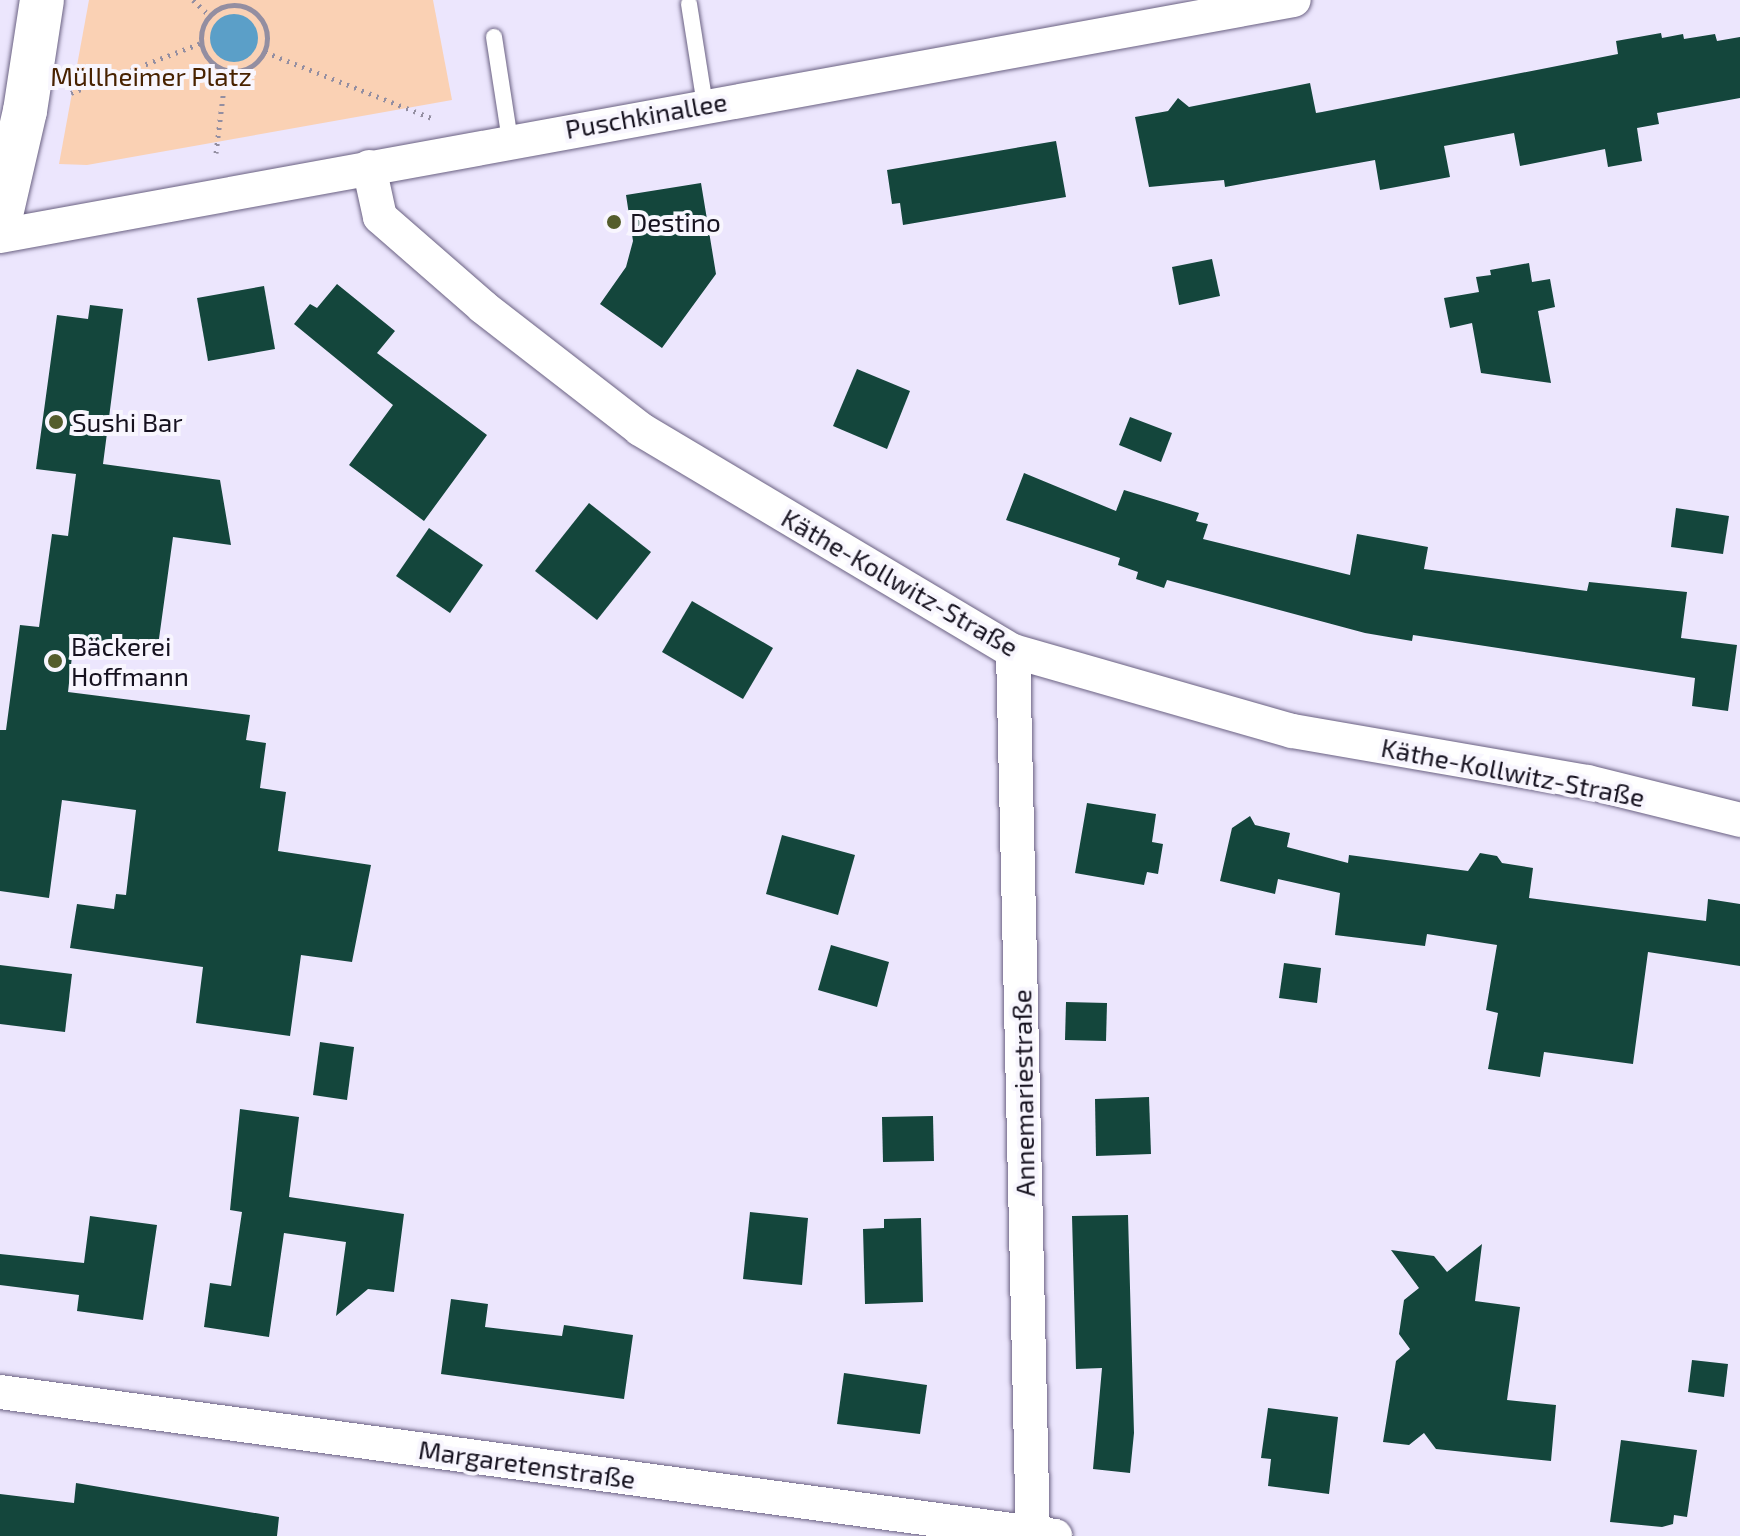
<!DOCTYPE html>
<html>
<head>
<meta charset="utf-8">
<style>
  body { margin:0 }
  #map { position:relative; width:1740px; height:1536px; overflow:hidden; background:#ece6fd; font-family:"Exo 2",sans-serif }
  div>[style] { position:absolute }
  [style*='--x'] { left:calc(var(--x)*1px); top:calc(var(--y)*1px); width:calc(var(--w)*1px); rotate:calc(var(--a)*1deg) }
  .green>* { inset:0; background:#fad1b4 }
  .water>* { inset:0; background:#5b9fc8 }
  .round { border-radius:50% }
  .building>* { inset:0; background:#14463c }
  .path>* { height:5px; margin-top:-2.5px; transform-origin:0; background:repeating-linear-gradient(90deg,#938ea1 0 2px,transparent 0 8px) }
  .path>.ring { margin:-2.5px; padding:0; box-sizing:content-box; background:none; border:5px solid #938ea1; border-radius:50% }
  .roads { filter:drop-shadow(0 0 2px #6a6182) drop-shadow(0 0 2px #6a6182) }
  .service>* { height:16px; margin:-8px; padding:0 8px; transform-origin:8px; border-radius:8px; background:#fff }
  .minor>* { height:34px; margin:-17px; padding:0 17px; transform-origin:17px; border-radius:17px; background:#fff }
  .secondary>* { height:44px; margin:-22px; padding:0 22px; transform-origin:22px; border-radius:22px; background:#fff }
  .dots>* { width:22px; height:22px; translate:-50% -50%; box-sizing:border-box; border:4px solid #f8f6fe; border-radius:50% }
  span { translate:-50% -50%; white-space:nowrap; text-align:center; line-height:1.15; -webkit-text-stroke:8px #f8f6fe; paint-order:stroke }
  .park-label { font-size:26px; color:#482200 }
  .street-label { font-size:26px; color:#16121f }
  .poi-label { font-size:26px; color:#16121f }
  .left { translate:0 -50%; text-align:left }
</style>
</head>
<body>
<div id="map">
  <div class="green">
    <i style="clip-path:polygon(89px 0,433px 0,452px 100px,87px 165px,59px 164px)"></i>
  </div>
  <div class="water">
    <i class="round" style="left:210px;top:14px;width:48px;height:48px"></i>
  </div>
  <div class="building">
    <i style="clip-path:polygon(1661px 33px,1662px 38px,1683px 34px,1684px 39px,1715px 34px,1717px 41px,1740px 37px,1740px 98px,1657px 113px,1659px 124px,1637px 128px,1642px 161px,1608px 167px,1605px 149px,1520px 166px,1514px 133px,1444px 146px,1450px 177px,1380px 190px,1375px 160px,1225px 187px,1224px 180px,1149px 187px,1135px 117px,1168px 111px,1178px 98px,1189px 107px,1310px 83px,1316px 113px,1322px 112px,1618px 54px,1616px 41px)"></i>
    <i style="clip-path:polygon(1056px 141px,1066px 197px,903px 225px,900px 203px,892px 204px,887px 170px)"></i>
    <i style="clip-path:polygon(701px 183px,716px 274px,662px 348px,600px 304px,626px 267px,633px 241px,626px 195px)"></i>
    <i style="clip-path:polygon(1212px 259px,1220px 296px,1179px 305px,1172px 267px)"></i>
    <i style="clip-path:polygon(1529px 263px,1532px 282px,1550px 279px,1555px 307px,1538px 311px,1551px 383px,1481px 373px,1472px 323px,1450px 328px,1444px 298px,1479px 292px,1476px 277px,1491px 275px,1490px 270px)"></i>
    <i style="clip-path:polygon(337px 284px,395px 331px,377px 353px,487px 435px,424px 521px,349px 465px,393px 405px,294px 324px,310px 304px,317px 308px)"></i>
    <i style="clip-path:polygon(264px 286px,275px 349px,208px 361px,197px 298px)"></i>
    <i style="clip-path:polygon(90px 305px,123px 309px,103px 464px,220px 480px,231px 545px,173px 537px,158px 646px,74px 638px,68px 692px,250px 715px,246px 740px,266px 743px,260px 788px,286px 792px,278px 851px,371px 865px,352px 962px,301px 955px,290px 1036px,196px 1023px,203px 967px,70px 948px,77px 904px,114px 909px,116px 894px,126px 895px,136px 810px,62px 800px,49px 898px,0 891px,0 730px,6px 730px,20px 625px,39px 627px,52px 534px,68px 536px,76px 474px,36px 469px,57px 315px,88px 319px)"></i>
    <i style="clip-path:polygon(857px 369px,910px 391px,887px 449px,833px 426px)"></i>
    <i style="clip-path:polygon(1130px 417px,1172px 433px,1161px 462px,1119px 445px)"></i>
    <i style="clip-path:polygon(1024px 473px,1116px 511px,1124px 490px,1199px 513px,1196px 521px,1208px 524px,1203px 539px,1350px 575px,1357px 534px,1428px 547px,1424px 569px,1587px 591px,1589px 582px,1687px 592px,1681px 638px,1737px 645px,1728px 711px,1692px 706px,1695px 678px,1413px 635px,1412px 641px,1365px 633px,1167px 580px,1164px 588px,1136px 579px,1138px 572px,1118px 565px,1120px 558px,1006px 520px)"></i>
    <i style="clip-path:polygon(589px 503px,651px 552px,597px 620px,535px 571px)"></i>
    <i style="clip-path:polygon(1676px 508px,1729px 516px,1723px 554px,1671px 547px)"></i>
    <i style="clip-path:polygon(429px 528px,483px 565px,450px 613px,396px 576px)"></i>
    <i style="clip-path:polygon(692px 601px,773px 648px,743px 699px,662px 652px)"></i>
    <i style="clip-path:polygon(1087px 803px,1156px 814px,1152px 842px,1163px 844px,1158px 874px,1147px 872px,1144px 885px,1075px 873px)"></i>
    <i style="clip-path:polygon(1250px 816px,1255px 825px,1290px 833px,1287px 847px,1348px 863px,1349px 855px,1468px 871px,1480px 853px,1497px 856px,1502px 863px,1533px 868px,1529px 898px,1706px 921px,1708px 899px,1740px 904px,1740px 966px,1648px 952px,1633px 1064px,1544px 1052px,1540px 1077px,1488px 1069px,1498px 1013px,1486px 1010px,1497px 945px,1427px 934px,1425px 946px,1335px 935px,1340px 893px,1278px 879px,1275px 894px,1220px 881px,1232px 828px)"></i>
    <i style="clip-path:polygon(782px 835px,855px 855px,838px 915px,766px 894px)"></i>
    <i style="clip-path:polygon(831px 945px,889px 962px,877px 1007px,818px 990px)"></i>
    <i style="clip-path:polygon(1284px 963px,1321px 968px,1317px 1003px,1279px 998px)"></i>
    <i style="clip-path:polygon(0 965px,72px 974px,65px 1032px,0 1024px)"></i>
    <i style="clip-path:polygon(1066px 1002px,1107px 1003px,1106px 1041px,1065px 1040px)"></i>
    <i style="clip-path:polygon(320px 1042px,354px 1047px,347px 1100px,313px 1095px)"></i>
    <i style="clip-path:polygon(1149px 1097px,1151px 1154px,1096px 1156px,1095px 1099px)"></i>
    <i style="clip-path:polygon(240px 1109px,299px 1117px,289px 1197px,404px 1214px,394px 1292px,368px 1289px,336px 1316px,346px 1242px,284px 1233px,269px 1337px,204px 1327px,210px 1283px,231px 1286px,242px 1212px,230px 1210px)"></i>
    <i style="clip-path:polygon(933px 1116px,934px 1161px,883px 1162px,882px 1117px)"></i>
    <i style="clip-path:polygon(750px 1212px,808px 1218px,802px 1285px,743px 1279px)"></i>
    <i style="clip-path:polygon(1128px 1215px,1134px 1433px,1130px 1473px,1093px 1469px,1102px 1368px,1076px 1369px,1072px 1216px)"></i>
    <i style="clip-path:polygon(90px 1216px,157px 1225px,143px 1320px,77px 1311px,79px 1295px,0 1285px,0 1254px,84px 1263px)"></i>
    <i style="clip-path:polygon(921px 1218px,923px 1302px,865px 1304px,863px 1229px,884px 1228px,884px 1219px)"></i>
    <i style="clip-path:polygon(1482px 1244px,1475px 1301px,1520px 1307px,1507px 1400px,1556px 1405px,1551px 1461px,1436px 1449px,1424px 1433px,1409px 1445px,1383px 1442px,1396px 1361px,1410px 1349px,1399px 1334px,1404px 1300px,1419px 1288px,1391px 1250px,1434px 1256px,1447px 1272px)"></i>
    <i style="clip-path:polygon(451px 1299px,488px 1304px,485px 1327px,562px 1336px,564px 1325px,633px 1335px,624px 1399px,441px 1374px)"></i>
    <i style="clip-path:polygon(1692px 1360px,1728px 1364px,1724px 1397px,1688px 1392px)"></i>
    <i style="clip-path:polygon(844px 1373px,927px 1385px,920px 1434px,837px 1424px)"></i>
    <i style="clip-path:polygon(1268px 1408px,1338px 1417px,1329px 1494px,1268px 1486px,1271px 1459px,1261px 1458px)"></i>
    <i style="clip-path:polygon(1621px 1440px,1697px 1450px,1687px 1517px,1674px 1515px,1673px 1524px,1662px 1527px,1610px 1522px)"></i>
    <i style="clip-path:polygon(76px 1483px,279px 1517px,277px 1536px,0 1536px,0 1494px,74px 1503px)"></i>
  </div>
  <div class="path">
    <i style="--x:193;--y:0;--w:22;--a:43"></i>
    <i class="ring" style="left:201px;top:5px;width:61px;height:61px"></i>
    <i style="--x:265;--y:52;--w:182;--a:21.6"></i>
    <i style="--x:71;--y:93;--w:139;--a:-21"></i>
    <i style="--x:216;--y:153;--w:83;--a:-83"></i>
  </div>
  <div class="roads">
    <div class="service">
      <i style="--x:689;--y:4;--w:102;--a:81"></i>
      <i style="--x:494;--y:37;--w:104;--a:81.2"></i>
    </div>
    <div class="minor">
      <i style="--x:369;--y:167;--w:51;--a:77.6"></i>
      <i style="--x:380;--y:217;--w:137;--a:41.1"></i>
      <i style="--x:483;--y:307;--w:199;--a:37.8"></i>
      <i style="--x:640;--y:429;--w:434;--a:30.8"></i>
      <i style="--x:1013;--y:651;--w:290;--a:16"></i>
      <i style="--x:1292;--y:731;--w:300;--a:9.8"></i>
      <i style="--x:1588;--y:782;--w:157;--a:14"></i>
      <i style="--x:0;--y:236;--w:1315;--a:-10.34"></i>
      <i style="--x:1013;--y:651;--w:885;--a:88.71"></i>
      <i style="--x:0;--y:1392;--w:1065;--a:7.77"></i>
    </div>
    <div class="secondary">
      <i style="--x:0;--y:219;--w:111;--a:-77"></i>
      <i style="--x:25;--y:111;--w:112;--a:-81.3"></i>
    </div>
  </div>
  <div class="dots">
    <i style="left:614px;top:222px;background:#545d2c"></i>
    <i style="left:56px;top:422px;background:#545d2c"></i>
    <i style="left:55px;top:661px;background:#545d2c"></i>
  </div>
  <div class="park-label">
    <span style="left:151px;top:76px">Müllheimer Platz</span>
  </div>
  <div class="street-label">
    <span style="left:646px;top:115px;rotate:-10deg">Puschkinallee</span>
    <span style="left:900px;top:582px;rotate:30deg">Käthe-Kollwitz-Straße</span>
    <span style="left:1513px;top:772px;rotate:11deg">Käthe-Kollwitz-Straße</span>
    <span style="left:1023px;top:1093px;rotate:-91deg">Annemariestraße</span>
    <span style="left:527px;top:1464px;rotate:8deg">Margaretenstraße</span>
  </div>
  <div class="poi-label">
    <span class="left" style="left:630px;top:222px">Destino</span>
    <span class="left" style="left:72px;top:422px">Sushi Bar</span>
    <span class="left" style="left:71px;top:661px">Bäckerei<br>Hoffmann</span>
  </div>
</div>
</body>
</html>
